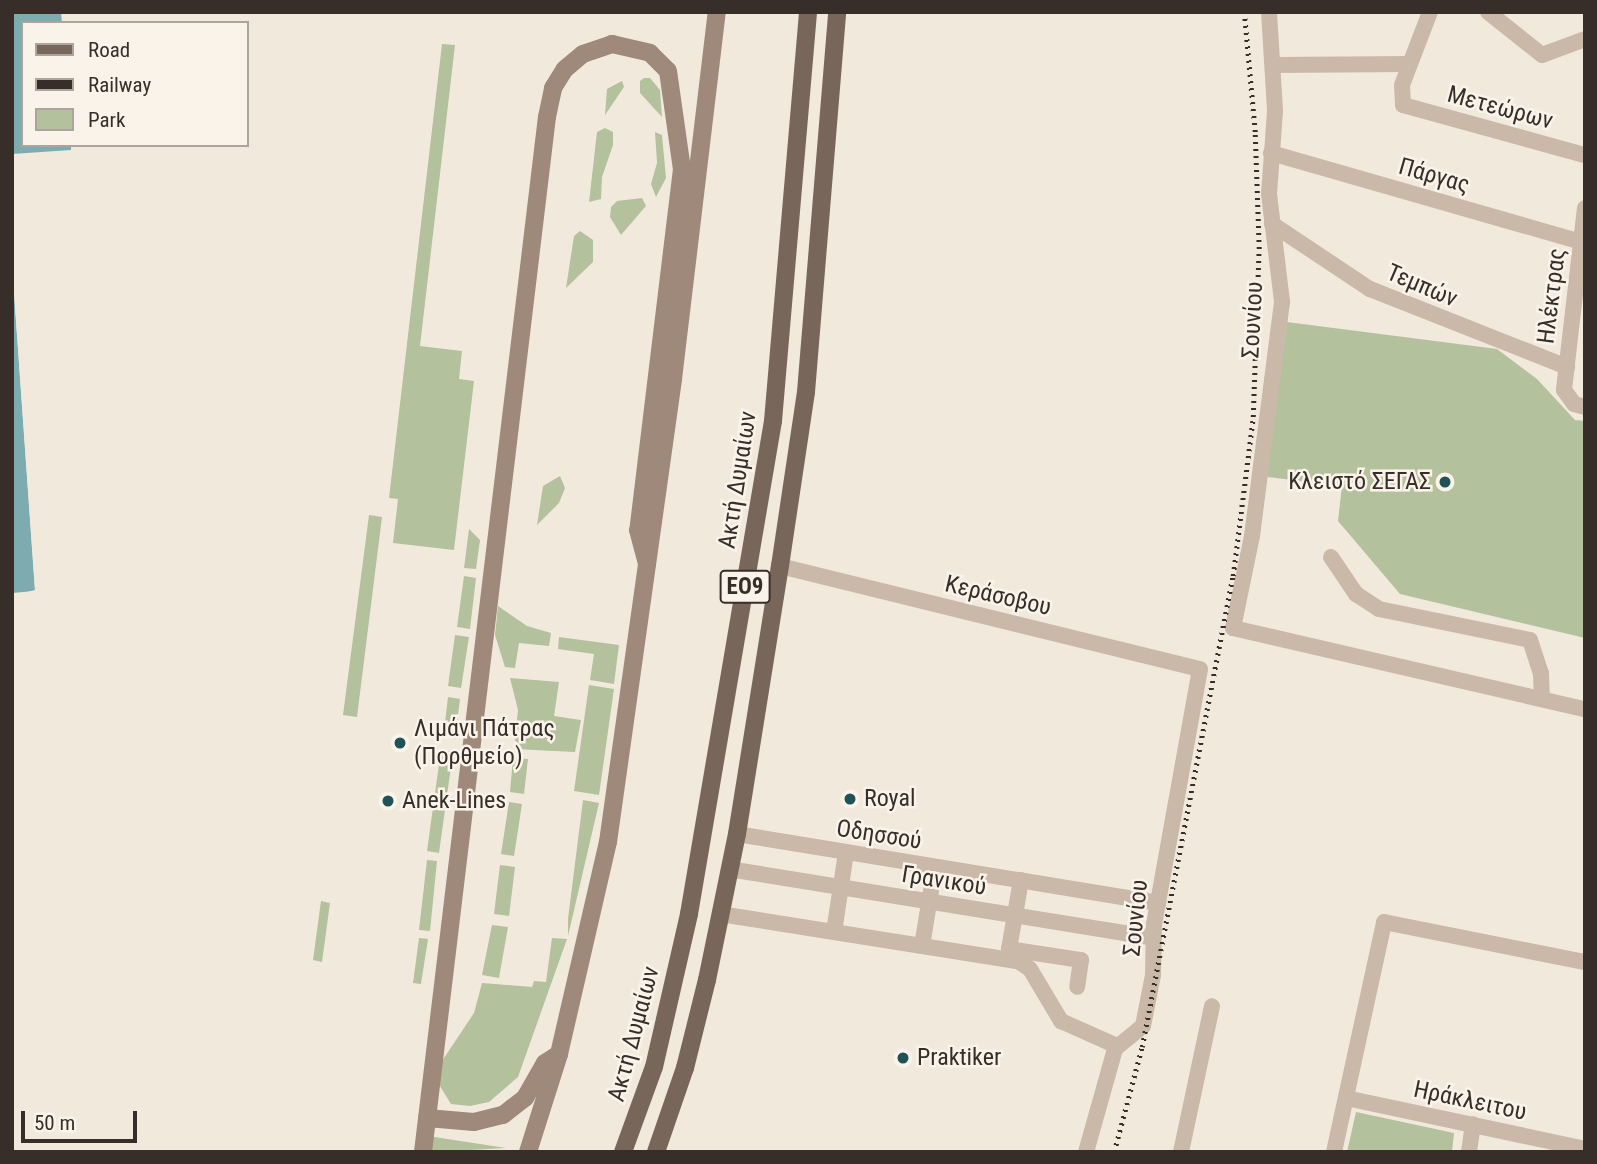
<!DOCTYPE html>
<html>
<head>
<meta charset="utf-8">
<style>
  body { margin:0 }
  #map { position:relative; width:1597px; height:1164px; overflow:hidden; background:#f2e9dd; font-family:"Roboto Condensed",sans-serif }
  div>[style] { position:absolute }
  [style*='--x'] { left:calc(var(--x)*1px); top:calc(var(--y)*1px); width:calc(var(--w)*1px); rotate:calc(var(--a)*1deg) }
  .green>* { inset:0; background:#b4c19d }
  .water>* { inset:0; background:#7dabaf }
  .pier>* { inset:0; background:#f2e9dd }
  .street>* { height:16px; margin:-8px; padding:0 8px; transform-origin:8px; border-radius:8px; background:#cab9a9 }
  .secondary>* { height:18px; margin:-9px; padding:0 9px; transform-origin:9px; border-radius:9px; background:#9e897a }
  .primary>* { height:18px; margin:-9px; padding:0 9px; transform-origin:9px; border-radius:9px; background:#79665a }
  .rail>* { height:4.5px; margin-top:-2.25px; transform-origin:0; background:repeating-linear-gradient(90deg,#372e29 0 2px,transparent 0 7px) }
  .dots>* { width:19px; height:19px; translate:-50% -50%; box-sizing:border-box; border:4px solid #faf3ea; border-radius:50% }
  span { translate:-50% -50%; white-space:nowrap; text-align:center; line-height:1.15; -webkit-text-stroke:5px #faf3ea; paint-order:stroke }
  .shield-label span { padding:2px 5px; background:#faf3ea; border:2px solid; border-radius:5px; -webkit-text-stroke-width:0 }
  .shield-label { font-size:23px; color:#372e29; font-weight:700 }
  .street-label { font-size:24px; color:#372e29 }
  .poi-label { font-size:24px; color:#372e29 }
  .right { translate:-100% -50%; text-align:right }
  .left { translate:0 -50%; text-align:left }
  .frame { position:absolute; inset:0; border:14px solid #372e29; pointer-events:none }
  .legend { position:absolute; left:21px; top:21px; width:228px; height:126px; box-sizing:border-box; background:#faf3ea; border:2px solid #aca49d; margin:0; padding:9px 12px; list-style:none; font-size:21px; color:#372e29 }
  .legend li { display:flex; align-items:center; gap:14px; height:35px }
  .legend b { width:35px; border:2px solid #aca49d }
  .scale { position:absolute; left:21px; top:1111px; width:116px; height:32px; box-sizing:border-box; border:4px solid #372e29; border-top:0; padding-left:9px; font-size:21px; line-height:24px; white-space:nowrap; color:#372e29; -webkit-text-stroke:5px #faf3ea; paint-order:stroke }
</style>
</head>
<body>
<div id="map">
  <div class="green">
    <i style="clip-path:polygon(442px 44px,455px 45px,420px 346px,462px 351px,459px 379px,474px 381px,454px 550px,393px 543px,398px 499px,389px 498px)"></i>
    <i style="clip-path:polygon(644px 78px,650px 78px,660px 90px,662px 117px,640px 93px,640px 81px)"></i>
    <i style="clip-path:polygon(622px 81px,624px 87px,605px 115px,607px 89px)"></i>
    <i style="clip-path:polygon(605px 128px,613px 132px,613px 145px,602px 177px,601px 199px,589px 202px,597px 132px)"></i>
    <i style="clip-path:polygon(655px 132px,662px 135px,666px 178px,656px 197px,651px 184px,657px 163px)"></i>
    <i style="clip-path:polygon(642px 198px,646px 206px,621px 235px,610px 217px,611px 207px,617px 201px)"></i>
    <i style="clip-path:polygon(580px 231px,593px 240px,593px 262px,566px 288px,574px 236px)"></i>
    <i style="clip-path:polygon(1287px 322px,1497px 349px,1537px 379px,1575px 420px,1585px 421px,1585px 638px,1400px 594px,1338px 521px,1342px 486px,1267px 477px)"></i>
    <i style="clip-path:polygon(560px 476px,565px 488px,559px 503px,537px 525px,543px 486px)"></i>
    <i style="clip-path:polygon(369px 515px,382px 517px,357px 717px,343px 715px)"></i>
    <i style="clip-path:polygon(469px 529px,480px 540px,476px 569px,464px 568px)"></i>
    <i style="clip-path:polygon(464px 576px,476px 578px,470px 629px,457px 627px)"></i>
    <i style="clip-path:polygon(498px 606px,527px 626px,551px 633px,549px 646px,519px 643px,515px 668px,505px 667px,495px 635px)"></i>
    <i style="clip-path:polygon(455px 635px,469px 637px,461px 688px,448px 686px)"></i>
    <i style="clip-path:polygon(559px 637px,619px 645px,614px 684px,590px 680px,594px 654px,558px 649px)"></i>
    <i style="clip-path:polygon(510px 678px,559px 682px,554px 716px,581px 720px,575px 752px,514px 749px,518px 710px)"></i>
    <i style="clip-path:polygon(589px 685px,614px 689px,599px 795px,574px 791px)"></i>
    <i style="clip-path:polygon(448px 697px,460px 699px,455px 739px,444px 731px)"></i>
    <i style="clip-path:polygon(441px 750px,453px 752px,439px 853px,427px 851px)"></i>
    <i style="clip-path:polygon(513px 758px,528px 759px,524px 794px,510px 792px)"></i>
    <i style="clip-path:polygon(583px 800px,599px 803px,568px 936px,568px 919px)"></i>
    <i style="clip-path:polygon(509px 802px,522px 804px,514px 856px,501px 854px)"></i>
    <i style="clip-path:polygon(427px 860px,437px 861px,430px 931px,419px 930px)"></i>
    <i style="clip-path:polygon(500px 865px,515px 867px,509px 916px,494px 914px)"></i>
    <i style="clip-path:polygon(321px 901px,330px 903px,322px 962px,313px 960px)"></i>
    <i style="clip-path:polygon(492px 925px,508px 927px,499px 978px,482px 975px)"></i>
    <i style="clip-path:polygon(419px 938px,428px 939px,421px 984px,413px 983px)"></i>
    <i style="clip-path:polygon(552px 938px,567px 939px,518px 1077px,489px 1102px,470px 1106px,451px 1104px,438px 1083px,442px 1061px,474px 1013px,482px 983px,532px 987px,534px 981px,546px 982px)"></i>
    <i style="clip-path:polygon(1356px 1112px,1454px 1133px,1452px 1152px,1347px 1152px)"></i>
    <i style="clip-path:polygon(428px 1136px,506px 1148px,437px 1152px,427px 1149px)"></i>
  </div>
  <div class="water">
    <i style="clip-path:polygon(12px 12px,61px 12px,62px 23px,23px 23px,23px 145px,71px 145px,71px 150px,12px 154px)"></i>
    <i style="clip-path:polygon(12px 265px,35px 591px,12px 593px)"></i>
  </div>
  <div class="pier">
    <i style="clip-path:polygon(12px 262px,39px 591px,12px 596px,35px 590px)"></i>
  </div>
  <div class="street">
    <i style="--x:1269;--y:12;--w:99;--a:86.5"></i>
    <i style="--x:1275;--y:111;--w:83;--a:94.1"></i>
    <i style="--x:1269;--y:194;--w:109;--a:83.1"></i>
    <i style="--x:1282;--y:302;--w:236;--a:97.3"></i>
    <i style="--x:1252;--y:536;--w:94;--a:101.7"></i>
    <i style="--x:1233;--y:628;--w:361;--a:13"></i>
    <i style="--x:1430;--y:12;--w:78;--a:111"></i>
    <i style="--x:1402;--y:85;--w:20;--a:87"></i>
    <i style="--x:1403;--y:105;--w:189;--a:15.4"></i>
    <i style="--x:1488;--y:12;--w:69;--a:38.5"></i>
    <i style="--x:1542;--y:55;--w:46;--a:-20.4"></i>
    <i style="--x:1273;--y:65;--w:136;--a:-0.4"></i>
    <i style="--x:1271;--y:153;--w:327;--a:16"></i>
    <i style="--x:1585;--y:208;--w:183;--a:96.6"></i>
    <i style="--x:1564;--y:390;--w:17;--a:54"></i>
    <i style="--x:1574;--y:404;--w:11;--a:15"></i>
    <i style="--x:1272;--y:224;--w:118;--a:33.6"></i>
    <i style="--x:1370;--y:289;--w:212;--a:21.6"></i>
    <i style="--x:1331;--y:557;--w:45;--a:56"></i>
    <i style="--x:1356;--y:594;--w:27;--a:33"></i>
    <i style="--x:1379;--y:609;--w:154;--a:11.6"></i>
    <i style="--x:1530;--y:640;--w:35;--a:72"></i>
    <i style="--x:1541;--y:673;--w:25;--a:88"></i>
    <i style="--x:780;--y:566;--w:432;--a:13.8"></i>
    <i style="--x:1200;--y:669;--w:259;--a:100.2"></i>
    <i style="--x:1154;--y:924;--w:51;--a:91.1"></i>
    <i style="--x:1153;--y:975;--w:52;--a:101.1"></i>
    <i style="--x:1143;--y:1026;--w:36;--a:141"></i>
    <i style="--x:1115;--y:1049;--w:107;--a:105.7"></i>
    <i style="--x:737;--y:834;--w:427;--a:9.3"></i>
    <i style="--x:729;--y:869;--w:430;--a:9.2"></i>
    <i style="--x:720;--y:914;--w:302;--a:9"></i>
    <i style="--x:1018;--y:961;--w:14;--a:34"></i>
    <i style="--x:1030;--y:969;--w:61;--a:59.2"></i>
    <i style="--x:1061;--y:1021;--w:61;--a:24.1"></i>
    <i style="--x:834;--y:932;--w:80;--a:-81.4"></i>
    <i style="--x:922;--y:946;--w:80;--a:-80.7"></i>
    <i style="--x:1009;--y:949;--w:73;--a:8.7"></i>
    <i style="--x:1081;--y:960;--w:27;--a:98"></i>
    <i style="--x:1013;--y:956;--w:8;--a:-120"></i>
    <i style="--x:1009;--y:949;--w:70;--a:-80.1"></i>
    <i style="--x:1346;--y:1098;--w:244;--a:12"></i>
    <i style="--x:1181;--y:1152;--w:149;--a:-78"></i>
    <i style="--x:1334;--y:1152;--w:235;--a:-77.7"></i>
    <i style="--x:1384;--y:922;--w:205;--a:11.3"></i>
    <i style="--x:1469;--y:1152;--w:28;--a:-82"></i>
  </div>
  <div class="secondary">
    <i style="--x:427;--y:1118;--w:47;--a:4.9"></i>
    <i style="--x:474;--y:1122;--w:30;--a:-14"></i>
    <i style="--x:503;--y:1115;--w:28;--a:-38"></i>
    <i style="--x:525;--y:1098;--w:40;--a:-60.3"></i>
    <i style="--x:545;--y:1063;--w:17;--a:-33"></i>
    <i style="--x:423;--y:1152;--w:1042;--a:-83.17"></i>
    <i style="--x:547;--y:117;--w:30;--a:-78"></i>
    <i style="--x:553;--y:88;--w:22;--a:-58"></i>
    <i style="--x:565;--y:69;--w:23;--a:-40"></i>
    <i style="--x:583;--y:54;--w:31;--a:-19"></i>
    <i style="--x:612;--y:44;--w:39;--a:13"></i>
    <i style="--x:650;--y:53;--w:25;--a:45"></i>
    <i style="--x:668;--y:71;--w:99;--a:81.9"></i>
    <i style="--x:682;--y:169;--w:364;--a:96.9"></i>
    <i style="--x:638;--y:530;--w:35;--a:75"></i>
    <i style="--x:528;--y:1152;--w:103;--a:-72.4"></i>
    <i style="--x:559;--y:1054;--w:218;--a:-77"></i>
    <i style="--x:608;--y:842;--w:468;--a:-82"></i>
    <i style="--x:673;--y:379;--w:370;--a:-83.2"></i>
  </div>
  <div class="primary">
    <i style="--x:623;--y:1152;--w:90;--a:-70"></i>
    <i style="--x:654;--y:1067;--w:157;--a:-77.1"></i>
    <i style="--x:689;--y:914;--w:500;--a:-80.33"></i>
    <i style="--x:773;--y:421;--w:410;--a:-85.1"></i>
    <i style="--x:656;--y:1152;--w:89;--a:-71"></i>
    <i style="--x:685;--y:1068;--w:91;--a:-76"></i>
    <i style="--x:707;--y:980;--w:149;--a:-78.4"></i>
    <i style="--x:737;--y:834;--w:271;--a:-80.9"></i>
    <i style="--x:780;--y:566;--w:176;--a:-81.5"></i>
    <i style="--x:806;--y:392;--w:381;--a:-85.3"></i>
  </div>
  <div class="rail">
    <i style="--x:1114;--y:1152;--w:109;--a:-75.1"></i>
    <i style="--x:1142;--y:1047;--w:480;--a:-79.1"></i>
    <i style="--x:1233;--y:576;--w:160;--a:-82.8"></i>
    <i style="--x:1253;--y:417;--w:168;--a:-88"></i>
    <i style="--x:1259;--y:249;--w:117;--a:-92"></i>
    <i style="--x:1255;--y:132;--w:121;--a:-95.2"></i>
  </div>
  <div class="dots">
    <i style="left:1445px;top:482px;background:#1f5358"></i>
    <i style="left:400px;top:743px;background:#1f5358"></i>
    <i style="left:850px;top:799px;background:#1f5358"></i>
    <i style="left:388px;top:801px;background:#1f5358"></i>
    <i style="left:903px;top:1058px;background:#1f5358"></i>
  </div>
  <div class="shield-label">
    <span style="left:745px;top:587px">ΕΟ9</span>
  </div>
  <div class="street-label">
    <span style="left:1500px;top:108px;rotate:15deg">Μετεώρων</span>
    <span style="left:1434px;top:176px;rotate:16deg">Πάργας</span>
    <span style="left:1422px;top:286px;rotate:23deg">Τεμπών</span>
    <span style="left:1552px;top:296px;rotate:-83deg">Ηλέκτρας</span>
    <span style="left:1253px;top:320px;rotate:-87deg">Σουνίου</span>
    <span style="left:738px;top:480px;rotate:-81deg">Ακτή Δυμαίων</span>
    <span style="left:998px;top:596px;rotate:13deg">Κεράσοβου</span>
    <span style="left:879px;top:835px;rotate:9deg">Οδησσού</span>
    <span style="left:944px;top:881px;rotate:9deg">Γρανικού</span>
    <span style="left:1136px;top:918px;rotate:-84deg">Σουνίου</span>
    <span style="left:634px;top:1034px;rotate:-75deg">Ακτή Δυμαίων</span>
    <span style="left:1470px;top:1101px;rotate:12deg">Ηράκλειτου</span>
  </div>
  <div class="poi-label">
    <span class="right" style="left:1431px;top:482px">Κλειστό ΣΕΓΑΣ</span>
    <span class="left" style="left:414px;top:743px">Λιμάνι Πάτρας<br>(Πορθμείο)</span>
    <span class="left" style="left:864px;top:799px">Royal</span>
    <span class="left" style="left:402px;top:801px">Anek-Lines</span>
    <span class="left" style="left:917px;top:1058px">Praktiker</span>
  </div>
  <div class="frame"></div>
  <ul class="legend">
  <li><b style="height:9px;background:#79665a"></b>Road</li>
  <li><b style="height:9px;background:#372e29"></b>Railway</li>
  <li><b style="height:19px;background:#b4c19d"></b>Park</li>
  </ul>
  <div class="scale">50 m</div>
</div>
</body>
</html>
